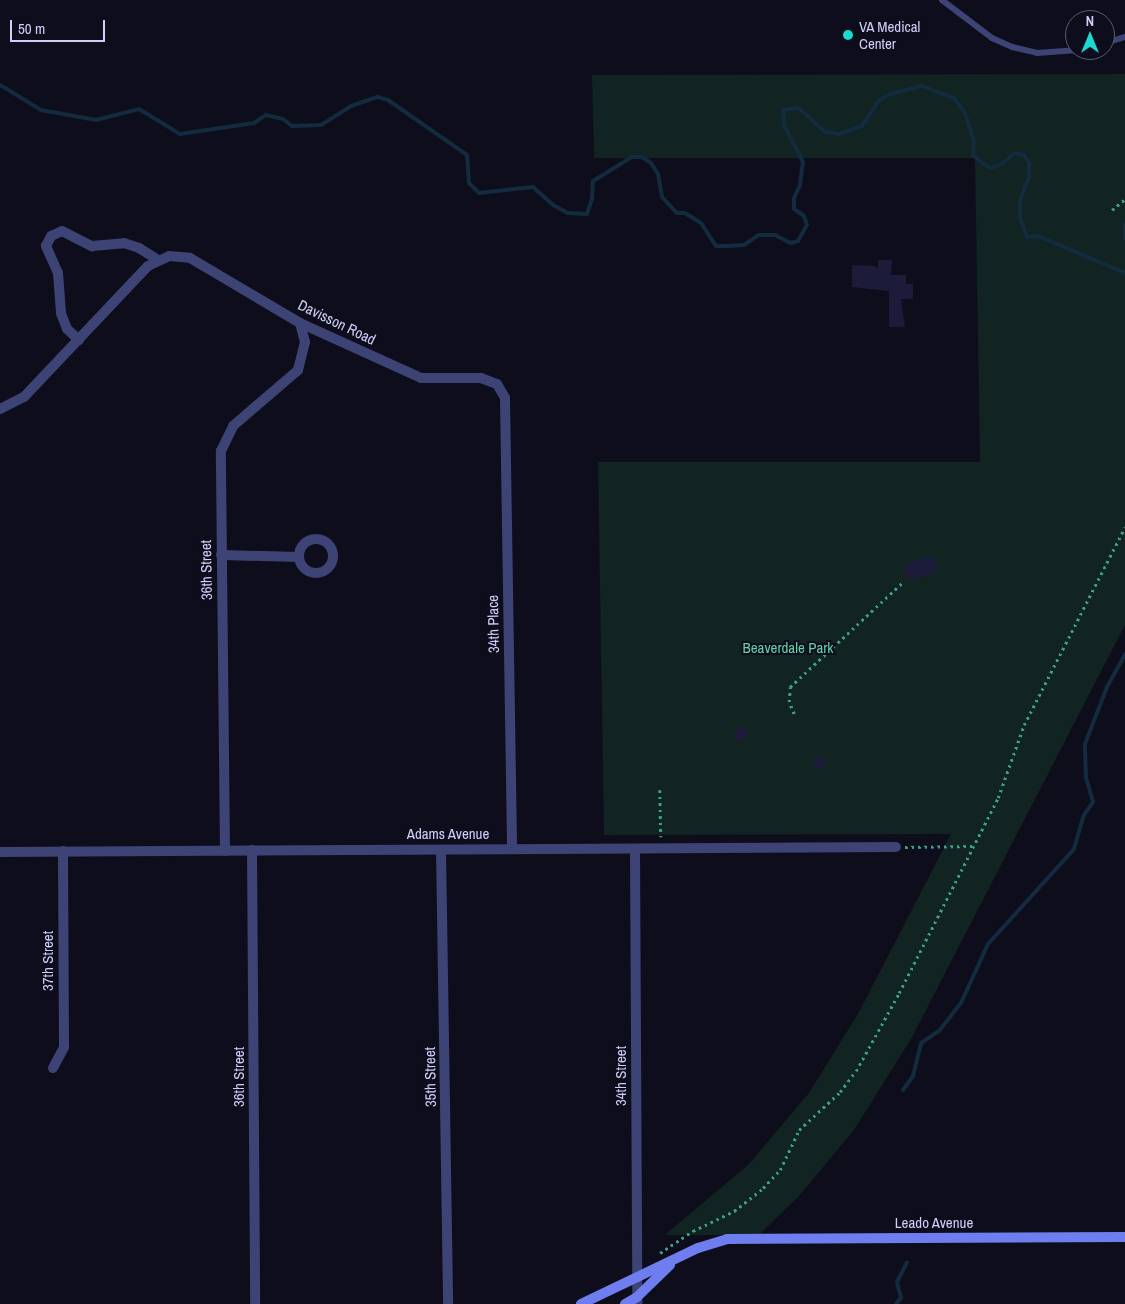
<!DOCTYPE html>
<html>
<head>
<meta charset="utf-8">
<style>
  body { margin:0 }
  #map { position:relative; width:1125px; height:1304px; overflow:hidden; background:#0e0d1b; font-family:"Archivo Narrow",sans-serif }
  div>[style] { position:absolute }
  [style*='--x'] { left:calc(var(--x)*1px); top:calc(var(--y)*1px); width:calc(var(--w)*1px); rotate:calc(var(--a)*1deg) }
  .green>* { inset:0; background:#112421 }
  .stream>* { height:4px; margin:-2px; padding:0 2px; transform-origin:2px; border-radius:2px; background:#122b3f }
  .building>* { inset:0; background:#1d1b3a }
  .path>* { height:2.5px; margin-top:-1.25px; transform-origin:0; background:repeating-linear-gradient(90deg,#3aa08b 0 2.5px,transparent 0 6.5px) }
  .lane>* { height:6px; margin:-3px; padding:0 3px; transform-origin:3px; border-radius:3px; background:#3d4375 }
  .street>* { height:10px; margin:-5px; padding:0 5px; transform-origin:5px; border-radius:5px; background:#3d4375 }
  .street>.ring { margin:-5px; padding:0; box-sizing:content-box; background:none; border:10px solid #3d4375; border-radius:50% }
  .secondary>* { height:10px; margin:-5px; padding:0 5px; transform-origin:5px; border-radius:5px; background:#6f7eee }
  .dots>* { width:14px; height:14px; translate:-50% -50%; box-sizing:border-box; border:2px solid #0e0d1b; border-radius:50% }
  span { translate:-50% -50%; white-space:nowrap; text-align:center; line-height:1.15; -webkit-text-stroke:4px #0e0d1b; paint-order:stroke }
  .poi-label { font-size:15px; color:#cdcef9 }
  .left { translate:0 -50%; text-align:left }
  .street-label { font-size:15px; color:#cdcef9 }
  .park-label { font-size:15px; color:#63d0a5 }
  .north { position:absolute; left:1065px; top:10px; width:50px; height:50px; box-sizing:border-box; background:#0e0d1b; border:1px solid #5a5a74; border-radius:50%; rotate:0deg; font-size:14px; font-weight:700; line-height:20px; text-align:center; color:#cdcef9 }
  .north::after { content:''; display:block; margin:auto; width:18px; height:22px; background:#19d9d0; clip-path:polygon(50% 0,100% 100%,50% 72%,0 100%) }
  .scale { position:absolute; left:10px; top:20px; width:95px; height:22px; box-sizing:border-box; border:2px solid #cdcef9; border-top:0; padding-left:6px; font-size:15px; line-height:18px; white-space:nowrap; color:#cdcef9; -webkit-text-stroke:4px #0e0d1b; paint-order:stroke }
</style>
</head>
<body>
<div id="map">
  <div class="green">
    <i style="clip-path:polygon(1125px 74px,1125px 625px,911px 1039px,854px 1130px,799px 1196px,759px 1235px,665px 1235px,749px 1164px,809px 1093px,859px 1012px,951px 834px,604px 835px,598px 462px,980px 462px,975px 158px,594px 158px,592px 75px)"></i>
  </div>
  <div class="stream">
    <i style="--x:0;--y:85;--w:48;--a:31.4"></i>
    <i style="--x:41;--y:110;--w:56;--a:10.3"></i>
    <i style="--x:96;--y:120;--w:44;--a:-14.3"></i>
    <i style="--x:139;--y:109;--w:48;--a:31.4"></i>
    <i style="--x:180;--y:134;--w:75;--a:-8.5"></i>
    <i style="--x:254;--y:123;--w:14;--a:-34"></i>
    <i style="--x:266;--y:115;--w:17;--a:13"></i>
    <i style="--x:283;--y:119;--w:11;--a:38"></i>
    <i style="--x:292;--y:126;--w:29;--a:-2"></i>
    <i style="--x:321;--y:125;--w:36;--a:-32"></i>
    <i style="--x:351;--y:106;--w:28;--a:-19"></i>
    <i style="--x:377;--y:97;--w:11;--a:15"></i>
    <i style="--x:388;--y:100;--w:96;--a:34.8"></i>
    <i style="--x:467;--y:155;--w:28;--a:86"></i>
    <i style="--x:469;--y:183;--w:14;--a:45"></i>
    <i style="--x:479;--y:193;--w:54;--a:-6.3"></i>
    <i style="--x:533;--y:187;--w:27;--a:42"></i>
    <i style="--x:553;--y:205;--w:17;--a:28"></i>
    <i style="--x:568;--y:213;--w:19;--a:3"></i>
    <i style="--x:587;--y:214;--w:16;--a:-72"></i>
    <i style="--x:592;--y:199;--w:18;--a:-87"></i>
    <i style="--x:593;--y:181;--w:46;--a:-31.6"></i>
    <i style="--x:632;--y:157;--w:10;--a:0"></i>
    <i style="--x:642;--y:157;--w:11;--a:34"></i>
    <i style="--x:651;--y:163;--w:13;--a:58"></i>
    <i style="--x:658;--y:174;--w:23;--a:80"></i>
    <i style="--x:662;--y:197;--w:22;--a:47"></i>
    <i style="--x:677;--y:213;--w:8;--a:0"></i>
    <i style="--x:685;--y:213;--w:19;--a:32"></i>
    <i style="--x:701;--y:223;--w:27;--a:57"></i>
    <i style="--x:716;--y:246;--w:12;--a:0"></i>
    <i style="--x:728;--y:246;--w:16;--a:-4"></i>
    <i style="--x:744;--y:245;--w:18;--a:-34"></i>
    <i style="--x:759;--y:235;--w:16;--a:0"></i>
    <i style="--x:775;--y:235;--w:18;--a:27"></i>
    <i style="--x:791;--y:243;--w:7;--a:-16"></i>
    <i style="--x:798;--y:241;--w:18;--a:-61"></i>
    <i style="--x:807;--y:225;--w:9;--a:-108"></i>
    <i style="--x:804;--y:216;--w:12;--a:-145"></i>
    <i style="--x:794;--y:209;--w:11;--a:-90"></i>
    <i style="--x:794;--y:198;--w:14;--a:-65"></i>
    <i style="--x:800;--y:185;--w:23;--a:-83"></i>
    <i style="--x:803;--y:162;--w:42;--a:-117.2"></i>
    <i style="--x:784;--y:125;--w:15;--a:-94"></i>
    <i style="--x:783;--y:110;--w:15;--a:-8"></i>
    <i style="--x:798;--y:108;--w:37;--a:41"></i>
    <i style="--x:826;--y:132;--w:13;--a:9"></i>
    <i style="--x:839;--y:134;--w:24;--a:-19"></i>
    <i style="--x:862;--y:126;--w:30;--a:-57"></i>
    <i style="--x:878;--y:101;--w:14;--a:-30"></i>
    <i style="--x:890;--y:94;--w:33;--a:-14"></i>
    <i style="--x:922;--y:86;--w:34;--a:21"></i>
    <i style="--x:954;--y:98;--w:19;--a:54"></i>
    <i style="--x:965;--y:113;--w:29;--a:72"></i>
    <i style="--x:974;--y:141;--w:14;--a:94"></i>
    <i style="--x:973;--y:155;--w:12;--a:42"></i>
    <i style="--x:982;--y:163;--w:9;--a:32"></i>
    <i style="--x:990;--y:168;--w:10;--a:-17"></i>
    <i style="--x:1000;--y:165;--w:19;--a:-39"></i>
    <i style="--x:1015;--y:153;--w:9;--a:13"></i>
    <i style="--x:1024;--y:155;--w:9;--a:58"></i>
    <i style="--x:1029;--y:163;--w:14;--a:90"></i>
    <i style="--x:1029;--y:177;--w:25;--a:111"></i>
    <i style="--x:1020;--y:200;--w:17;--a:90"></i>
    <i style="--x:1020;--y:217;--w:21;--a:71"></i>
    <i style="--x:1027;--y:237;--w:11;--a:-5"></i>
    <i style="--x:1038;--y:236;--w:95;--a:23"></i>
    <i style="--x:1125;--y:224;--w:14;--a:90"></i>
    <i style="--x:903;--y:1090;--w:17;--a:-54"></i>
    <i style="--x:913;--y:1076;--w:34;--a:-76"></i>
    <i style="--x:921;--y:1043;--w:22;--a:-34"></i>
    <i style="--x:939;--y:1031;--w:36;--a:-52"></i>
    <i style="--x:961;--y:1003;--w:65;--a:-65.4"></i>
    <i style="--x:988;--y:944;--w:128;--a:-47.8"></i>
    <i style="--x:1074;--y:849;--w:35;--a:-74"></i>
    <i style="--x:1084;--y:815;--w:16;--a:-55"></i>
    <i style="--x:1093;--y:802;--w:26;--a:-106"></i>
    <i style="--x:1086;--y:777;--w:33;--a:-92"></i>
    <i style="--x:1085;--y:744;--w:61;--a:-68.9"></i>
    <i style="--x:1107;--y:687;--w:38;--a:-61"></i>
    <i style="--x:896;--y:1304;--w:8;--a:-50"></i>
    <i style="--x:901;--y:1298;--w:16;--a:-104"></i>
    <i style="--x:897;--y:1282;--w:22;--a:-63"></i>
  </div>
  <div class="building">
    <i style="clip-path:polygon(878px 260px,892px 260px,891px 275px,906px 275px,906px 284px,913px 284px,913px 299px,901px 299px,905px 327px,889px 327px,889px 291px,852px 287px,852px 265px,875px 266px,878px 269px)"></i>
    <i style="clip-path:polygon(926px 557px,934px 558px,937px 567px,932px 574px,914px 579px,906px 577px,904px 570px,909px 563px)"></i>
    <i style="clip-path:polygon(740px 726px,749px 732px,741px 743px,732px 736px)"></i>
    <i style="clip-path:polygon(820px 756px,827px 764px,818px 771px,812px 762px)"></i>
  </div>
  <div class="path">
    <i style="--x:1112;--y:210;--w:17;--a:-40"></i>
    <i style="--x:794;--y:714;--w:13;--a:-113"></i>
    <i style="--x:789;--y:702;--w:15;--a:-86"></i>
    <i style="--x:790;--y:687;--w:156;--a:-42.9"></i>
    <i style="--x:660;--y:790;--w:47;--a:88.8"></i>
    <i style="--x:905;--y:847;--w:69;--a:-0.8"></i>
    <i style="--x:660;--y:1253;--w:40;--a:-34"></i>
    <i style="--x:693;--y:1231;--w:46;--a:-26"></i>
    <i style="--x:734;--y:1211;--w:37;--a:-38"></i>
    <i style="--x:763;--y:1188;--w:25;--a:-47"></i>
    <i style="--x:780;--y:1170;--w:44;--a:-64.6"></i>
    <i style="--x:799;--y:1130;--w:56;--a:-42.8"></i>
    <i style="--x:840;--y:1092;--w:26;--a:-53"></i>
    <i style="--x:856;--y:1071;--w:89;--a:-61.1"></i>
    <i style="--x:899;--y:993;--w:219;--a:-63.1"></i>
    <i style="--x:998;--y:798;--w:77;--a:-70.4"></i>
    <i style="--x:1024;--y:725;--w:222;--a:-63"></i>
  </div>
  <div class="lane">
    <i style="--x:942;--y:0;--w:63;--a:37.2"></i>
    <i style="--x:992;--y:38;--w:22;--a:24"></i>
    <i style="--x:1012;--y:47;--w:26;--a:13"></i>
    <i style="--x:1037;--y:53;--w:41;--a:-4.2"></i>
    <i style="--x:1105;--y:43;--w:21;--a:-17"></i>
  </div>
  <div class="street">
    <i style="--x:79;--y:340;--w:16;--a:-137"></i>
    <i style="--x:67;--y:329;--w:17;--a:-111"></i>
    <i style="--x:61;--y:313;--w:40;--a:-94.3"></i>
    <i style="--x:58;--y:273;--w:30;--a:-114"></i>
    <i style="--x:46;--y:246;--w:11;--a:-63"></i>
    <i style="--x:51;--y:236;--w:12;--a:-24"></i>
    <i style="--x:62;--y:231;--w:34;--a:27"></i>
    <i style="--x:92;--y:246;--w:32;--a:-5"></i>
    <i style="--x:124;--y:243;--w:16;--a:18"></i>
    <i style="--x:139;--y:248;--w:22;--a:32"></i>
    <i style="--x:0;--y:409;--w:27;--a:-27"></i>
    <i style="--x:24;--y:397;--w:180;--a:-46.6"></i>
    <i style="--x:148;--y:266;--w:23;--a:-25"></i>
    <i style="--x:169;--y:256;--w:21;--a:5"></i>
    <i style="--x:190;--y:258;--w:128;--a:30.6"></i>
    <i style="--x:300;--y:323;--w:133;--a:24.4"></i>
    <i style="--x:421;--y:378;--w:60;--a:0"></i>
    <i style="--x:481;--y:378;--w:17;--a:21"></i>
    <i style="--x:497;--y:384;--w:16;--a:60"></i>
    <i style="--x:505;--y:398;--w:451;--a:89.1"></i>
    <i class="ring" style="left:299px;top:539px;width:24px;height:24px"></i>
    <i style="--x:221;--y:555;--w:78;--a:1.5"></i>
    <i style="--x:635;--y:849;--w:455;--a:89.7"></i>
    <i style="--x:252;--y:850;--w:454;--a:89.6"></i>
    <i style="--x:441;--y:850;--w:454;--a:89.1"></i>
    <i style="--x:225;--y:851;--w:400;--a:-90.6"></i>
    <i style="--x:221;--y:451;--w:28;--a:-64"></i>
    <i style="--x:233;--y:426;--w:86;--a:-40.7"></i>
    <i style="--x:298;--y:370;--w:29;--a:-76"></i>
    <i style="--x:305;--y:342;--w:20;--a:-105"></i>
    <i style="--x:0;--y:852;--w:896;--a:-0.32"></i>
    <i style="--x:53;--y:1068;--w:24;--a:-62"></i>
    <i style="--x:64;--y:1047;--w:196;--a:-90.3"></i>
  </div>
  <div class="secondary">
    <i style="--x:581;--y:1304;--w:130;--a:-25.6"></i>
    <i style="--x:698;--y:1248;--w:30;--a:-17"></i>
    <i style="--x:727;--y:1239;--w:398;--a:-0.3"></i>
    <i style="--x:625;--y:1304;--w:14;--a:-30"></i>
    <i style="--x:637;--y:1297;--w:46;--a:-44.1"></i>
  </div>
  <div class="dots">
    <i style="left:848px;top:35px;background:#19d9d0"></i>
  </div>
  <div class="poi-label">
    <span class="left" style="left:859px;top:35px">VA Medical<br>Center</span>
  </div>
  <div class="street-label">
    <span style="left:337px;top:322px;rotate:26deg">Davisson Road</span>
    <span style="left:206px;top:570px;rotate:-91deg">36th Street</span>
    <span style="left:493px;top:624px;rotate:-91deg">34th Place</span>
    <span style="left:448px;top:834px">Adams Avenue</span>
    <span style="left:48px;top:961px;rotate:-90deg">37th Street</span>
    <span style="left:621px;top:1076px;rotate:-90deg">34th Street</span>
    <span style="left:239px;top:1077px;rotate:-90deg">36th Street</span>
    <span style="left:430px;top:1077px;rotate:-91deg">35th Street</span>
    <span style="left:934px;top:1223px">Leado Avenue</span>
  </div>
  <div class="park-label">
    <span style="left:788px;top:648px">Beaverdale Park</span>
  </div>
  <div class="north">N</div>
  <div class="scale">50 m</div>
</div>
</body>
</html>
